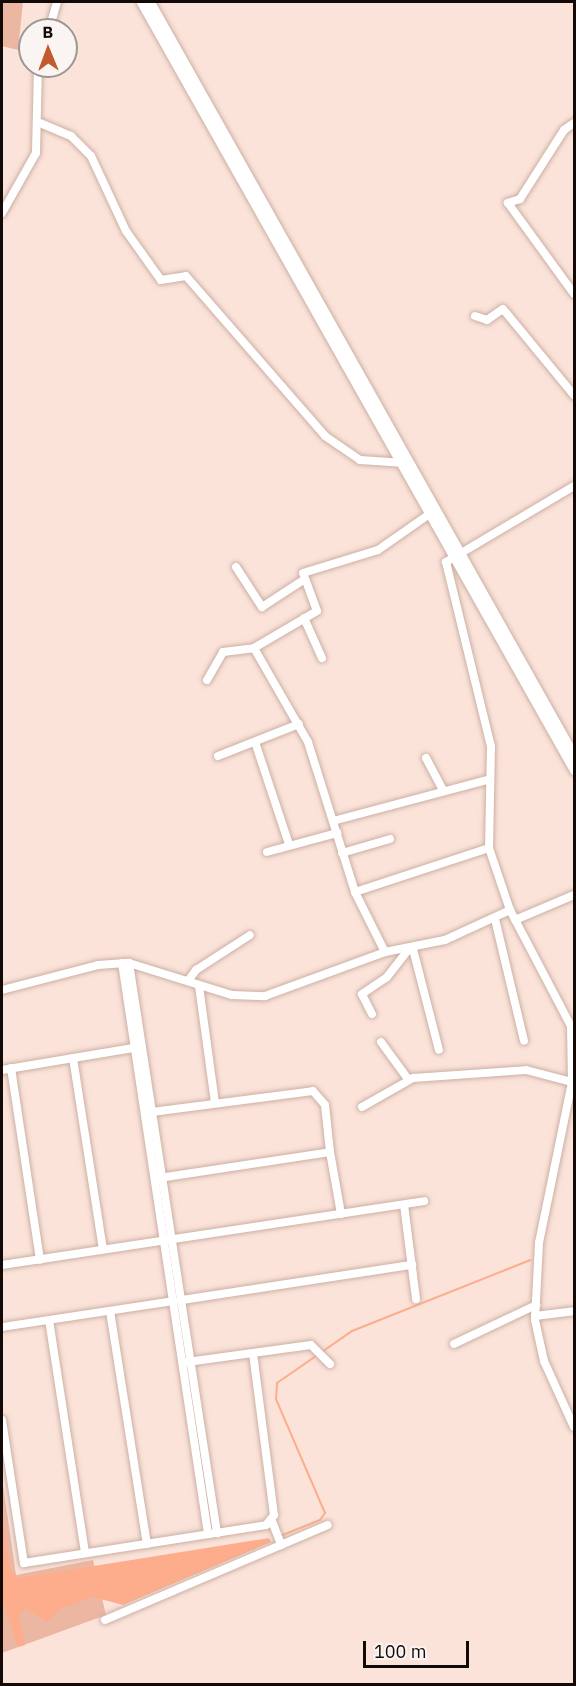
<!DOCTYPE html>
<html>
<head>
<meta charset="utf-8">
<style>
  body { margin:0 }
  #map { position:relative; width:576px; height:1686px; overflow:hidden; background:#fbe3d9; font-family:"IBM Plex Sans",sans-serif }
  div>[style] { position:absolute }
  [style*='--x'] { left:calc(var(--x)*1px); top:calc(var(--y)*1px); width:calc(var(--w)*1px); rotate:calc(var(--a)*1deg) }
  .green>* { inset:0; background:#ebb6a2 }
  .water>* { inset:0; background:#fead8c }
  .stream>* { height:2px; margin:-1px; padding:0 1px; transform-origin:1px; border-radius:1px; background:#fead8c }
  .roads { filter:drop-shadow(0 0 2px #ccafa4) drop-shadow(0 0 2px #ccafa4) }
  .minor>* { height:8px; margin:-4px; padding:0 4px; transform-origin:4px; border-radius:4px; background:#fff }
  .major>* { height:9px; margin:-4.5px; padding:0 4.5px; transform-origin:4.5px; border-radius:4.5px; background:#fff }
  span { translate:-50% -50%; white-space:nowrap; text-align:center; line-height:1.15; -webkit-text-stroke:4.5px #faf4f2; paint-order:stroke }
  .frame { position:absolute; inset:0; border:3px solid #130906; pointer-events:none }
  .north { position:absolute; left:18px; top:18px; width:60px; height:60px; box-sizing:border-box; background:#faf4f2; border:2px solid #9e9694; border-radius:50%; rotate:359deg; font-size:16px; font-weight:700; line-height:24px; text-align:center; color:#130906 }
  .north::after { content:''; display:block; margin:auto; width:21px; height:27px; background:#c15a2e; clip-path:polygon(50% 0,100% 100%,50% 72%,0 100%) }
  .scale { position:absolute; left:363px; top:1641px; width:106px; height:27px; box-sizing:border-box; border:3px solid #130906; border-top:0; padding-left:8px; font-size:18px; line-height:21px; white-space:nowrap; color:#130906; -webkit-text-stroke:4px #faf4f2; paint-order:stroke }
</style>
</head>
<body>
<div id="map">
  <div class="green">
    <i style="clip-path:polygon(2px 2px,23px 2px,18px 50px,2px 46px)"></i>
    <i style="clip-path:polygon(2px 1478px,16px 1575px,93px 1560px,106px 1615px,2px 1653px)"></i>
  </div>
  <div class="water">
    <i style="clip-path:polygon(2px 1513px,10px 1569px,19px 1578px,269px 1538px,271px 1542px,123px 1605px,93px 1597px,62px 1608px,47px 1622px,25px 1608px,19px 1616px,25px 1645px,18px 1647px,2px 1600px)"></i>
  </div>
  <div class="stream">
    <i style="--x:280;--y:1536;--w:43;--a:-21.8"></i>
    <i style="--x:320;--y:1520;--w:9;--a:-54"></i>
    <i style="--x:325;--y:1513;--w:124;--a:-113.3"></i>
    <i style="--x:276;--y:1399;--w:16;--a:-86"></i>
    <i style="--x:277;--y:1383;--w:91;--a:-34.7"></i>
    <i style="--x:352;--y:1331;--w:192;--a:-21.7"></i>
  </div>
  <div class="roads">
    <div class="minor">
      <i style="--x:49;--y:30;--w:29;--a:-74"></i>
      <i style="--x:40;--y:123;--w:34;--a:23"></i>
      <i style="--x:71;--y:136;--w:28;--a:45"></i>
      <i style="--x:91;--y:156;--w:83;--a:65"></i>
      <i style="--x:126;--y:231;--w:60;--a:54.5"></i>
      <i style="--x:161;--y:280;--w:25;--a:-9"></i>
      <i style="--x:186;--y:276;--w:212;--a:49"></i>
      <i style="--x:325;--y:436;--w:42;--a:34.4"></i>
      <i style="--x:360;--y:460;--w:45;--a:3.8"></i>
      <i style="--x:574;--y:123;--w:12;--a:145"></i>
      <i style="--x:564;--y:130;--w:82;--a:122.5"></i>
      <i style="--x:520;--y:199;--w:13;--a:162"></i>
      <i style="--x:508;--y:203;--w:112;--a:54"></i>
      <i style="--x:2;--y:213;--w:69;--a:-60.5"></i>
      <i style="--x:36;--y:153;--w:87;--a:-88.7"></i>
      <i style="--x:475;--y:316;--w:13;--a:18"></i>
      <i style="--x:487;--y:320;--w:19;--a:-35"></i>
      <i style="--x:503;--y:309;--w:112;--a:50.5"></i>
      <i style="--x:574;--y:486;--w:149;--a:149.3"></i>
      <i style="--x:446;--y:562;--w:189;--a:76.3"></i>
      <i style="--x:491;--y:746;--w:102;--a:91.1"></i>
      <i style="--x:489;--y:848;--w:65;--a:71.3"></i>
      <i style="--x:510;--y:910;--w:131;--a:62.3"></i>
      <i style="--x:571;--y:1026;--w:56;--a:89"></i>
      <i style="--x:572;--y:1082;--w:164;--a:101.6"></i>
      <i style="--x:539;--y:1243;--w:77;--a:93"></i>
      <i style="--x:535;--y:1320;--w:42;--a:77.6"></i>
      <i style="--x:544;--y:1361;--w:72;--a:65.6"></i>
      <i style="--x:236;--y:567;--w:48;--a:57"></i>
      <i style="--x:262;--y:607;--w:51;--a:-33.1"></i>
      <i style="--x:304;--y:618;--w:44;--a:65.8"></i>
      <i style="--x:207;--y:680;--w:32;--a:-60"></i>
      <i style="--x:223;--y:652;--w:31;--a:-7"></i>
      <i style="--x:255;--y:742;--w:108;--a:71.6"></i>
      <i style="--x:218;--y:756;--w:87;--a:-21.6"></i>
      <i style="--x:426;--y:758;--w:36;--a:62"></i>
      <i style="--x:333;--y:821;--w:159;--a:-14.9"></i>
      <i style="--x:267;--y:852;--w:73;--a:-15.2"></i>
      <i style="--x:342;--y:853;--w:50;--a:-16.3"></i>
      <i style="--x:355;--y:892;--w:141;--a:-18.2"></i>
      <i style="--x:495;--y:919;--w:125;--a:76.6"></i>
      <i style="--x:515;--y:920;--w:64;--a:-23"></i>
      <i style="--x:413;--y:949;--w:104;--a:75.6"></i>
      <i style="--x:385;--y:952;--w:67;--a:-116.6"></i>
      <i style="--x:355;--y:892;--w:157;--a:-107.4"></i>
      <i style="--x:308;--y:742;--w:108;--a:-119.9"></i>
      <i style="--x:254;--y:648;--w:73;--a:-30.4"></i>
      <i style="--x:317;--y:611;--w:40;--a:-110.2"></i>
      <i style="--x:303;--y:573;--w:78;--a:-17"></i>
      <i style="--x:378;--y:550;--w:68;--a:-34.9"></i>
      <i style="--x:122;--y:963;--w:577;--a:81.43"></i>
      <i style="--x:129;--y:963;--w:577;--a:81.22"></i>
      <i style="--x:188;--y:981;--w:14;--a:-54"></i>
      <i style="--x:196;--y:970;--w:64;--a:-32.9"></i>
      <i style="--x:199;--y:986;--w:118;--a:82.2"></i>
      <i style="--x:2;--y:990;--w:99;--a:-14.6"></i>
      <i style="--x:98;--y:965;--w:31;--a:-4"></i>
      <i style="--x:129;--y:963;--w:108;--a:17.3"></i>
      <i style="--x:232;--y:995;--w:33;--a:2"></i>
      <i style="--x:265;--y:996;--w:128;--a:-20.1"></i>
      <i style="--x:385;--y:952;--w:61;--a:-11.3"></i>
      <i style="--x:445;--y:940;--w:72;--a:-24.8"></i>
      <i style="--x:372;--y:1014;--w:22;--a:-117"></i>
      <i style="--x:362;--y:994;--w:30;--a:-34"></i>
      <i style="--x:387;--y:977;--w:34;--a:-52"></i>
      <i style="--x:381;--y:1042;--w:46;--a:53.9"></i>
      <i style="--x:73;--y:1058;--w:194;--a:81.1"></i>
      <i style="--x:11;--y:1068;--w:194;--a:81.4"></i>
      <i style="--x:2;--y:1070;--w:139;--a:-9.5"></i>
      <i style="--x:362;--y:1107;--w:59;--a:-29.6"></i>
      <i style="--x:413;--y:1078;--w:113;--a:-4"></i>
      <i style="--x:526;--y:1070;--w:48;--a:14.6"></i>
      <i style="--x:152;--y:1112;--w:162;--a:-7.4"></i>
      <i style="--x:313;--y:1091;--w:18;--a:49"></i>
      <i style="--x:325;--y:1105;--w:47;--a:83.9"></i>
      <i style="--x:159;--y:1178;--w:173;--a:-8.6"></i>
      <i style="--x:330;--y:1152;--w:63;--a:79.9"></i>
      <i style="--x:404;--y:1205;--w:95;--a:82.7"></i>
      <i style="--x:2;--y:1265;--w:427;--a:-8.6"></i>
      <i style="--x:182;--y:1300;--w:233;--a:-8.7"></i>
      <i style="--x:110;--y:1311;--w:236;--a:81"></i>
      <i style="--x:535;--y:1316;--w:39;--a:-7"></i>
      <i style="--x:49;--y:1320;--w:236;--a:81.2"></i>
      <i style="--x:2;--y:1327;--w:174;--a:-8.6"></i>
      <i style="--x:454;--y:1344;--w:91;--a:-25.4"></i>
      <i style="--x:187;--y:1362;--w:125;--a:-7.8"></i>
      <i style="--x:311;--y:1345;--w:27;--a:45"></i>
      <i style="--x:2;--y:1420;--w:145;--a:81.3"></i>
      <i style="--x:24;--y:1563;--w:245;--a:-8.9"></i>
      <i style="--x:266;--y:1525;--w:13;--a:-51"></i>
      <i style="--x:274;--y:1515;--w:163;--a:-97.4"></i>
      <i style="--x:272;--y:1521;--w:26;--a:69"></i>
      <i style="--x:105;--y:1620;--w:242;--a:-23.1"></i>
    </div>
    <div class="major">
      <i style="--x:141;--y:2;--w:882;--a:60.59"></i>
      <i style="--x:150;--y:2;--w:864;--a:60.62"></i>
    </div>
  </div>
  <div class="frame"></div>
  <div class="north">B</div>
  <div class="scale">100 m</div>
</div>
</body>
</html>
